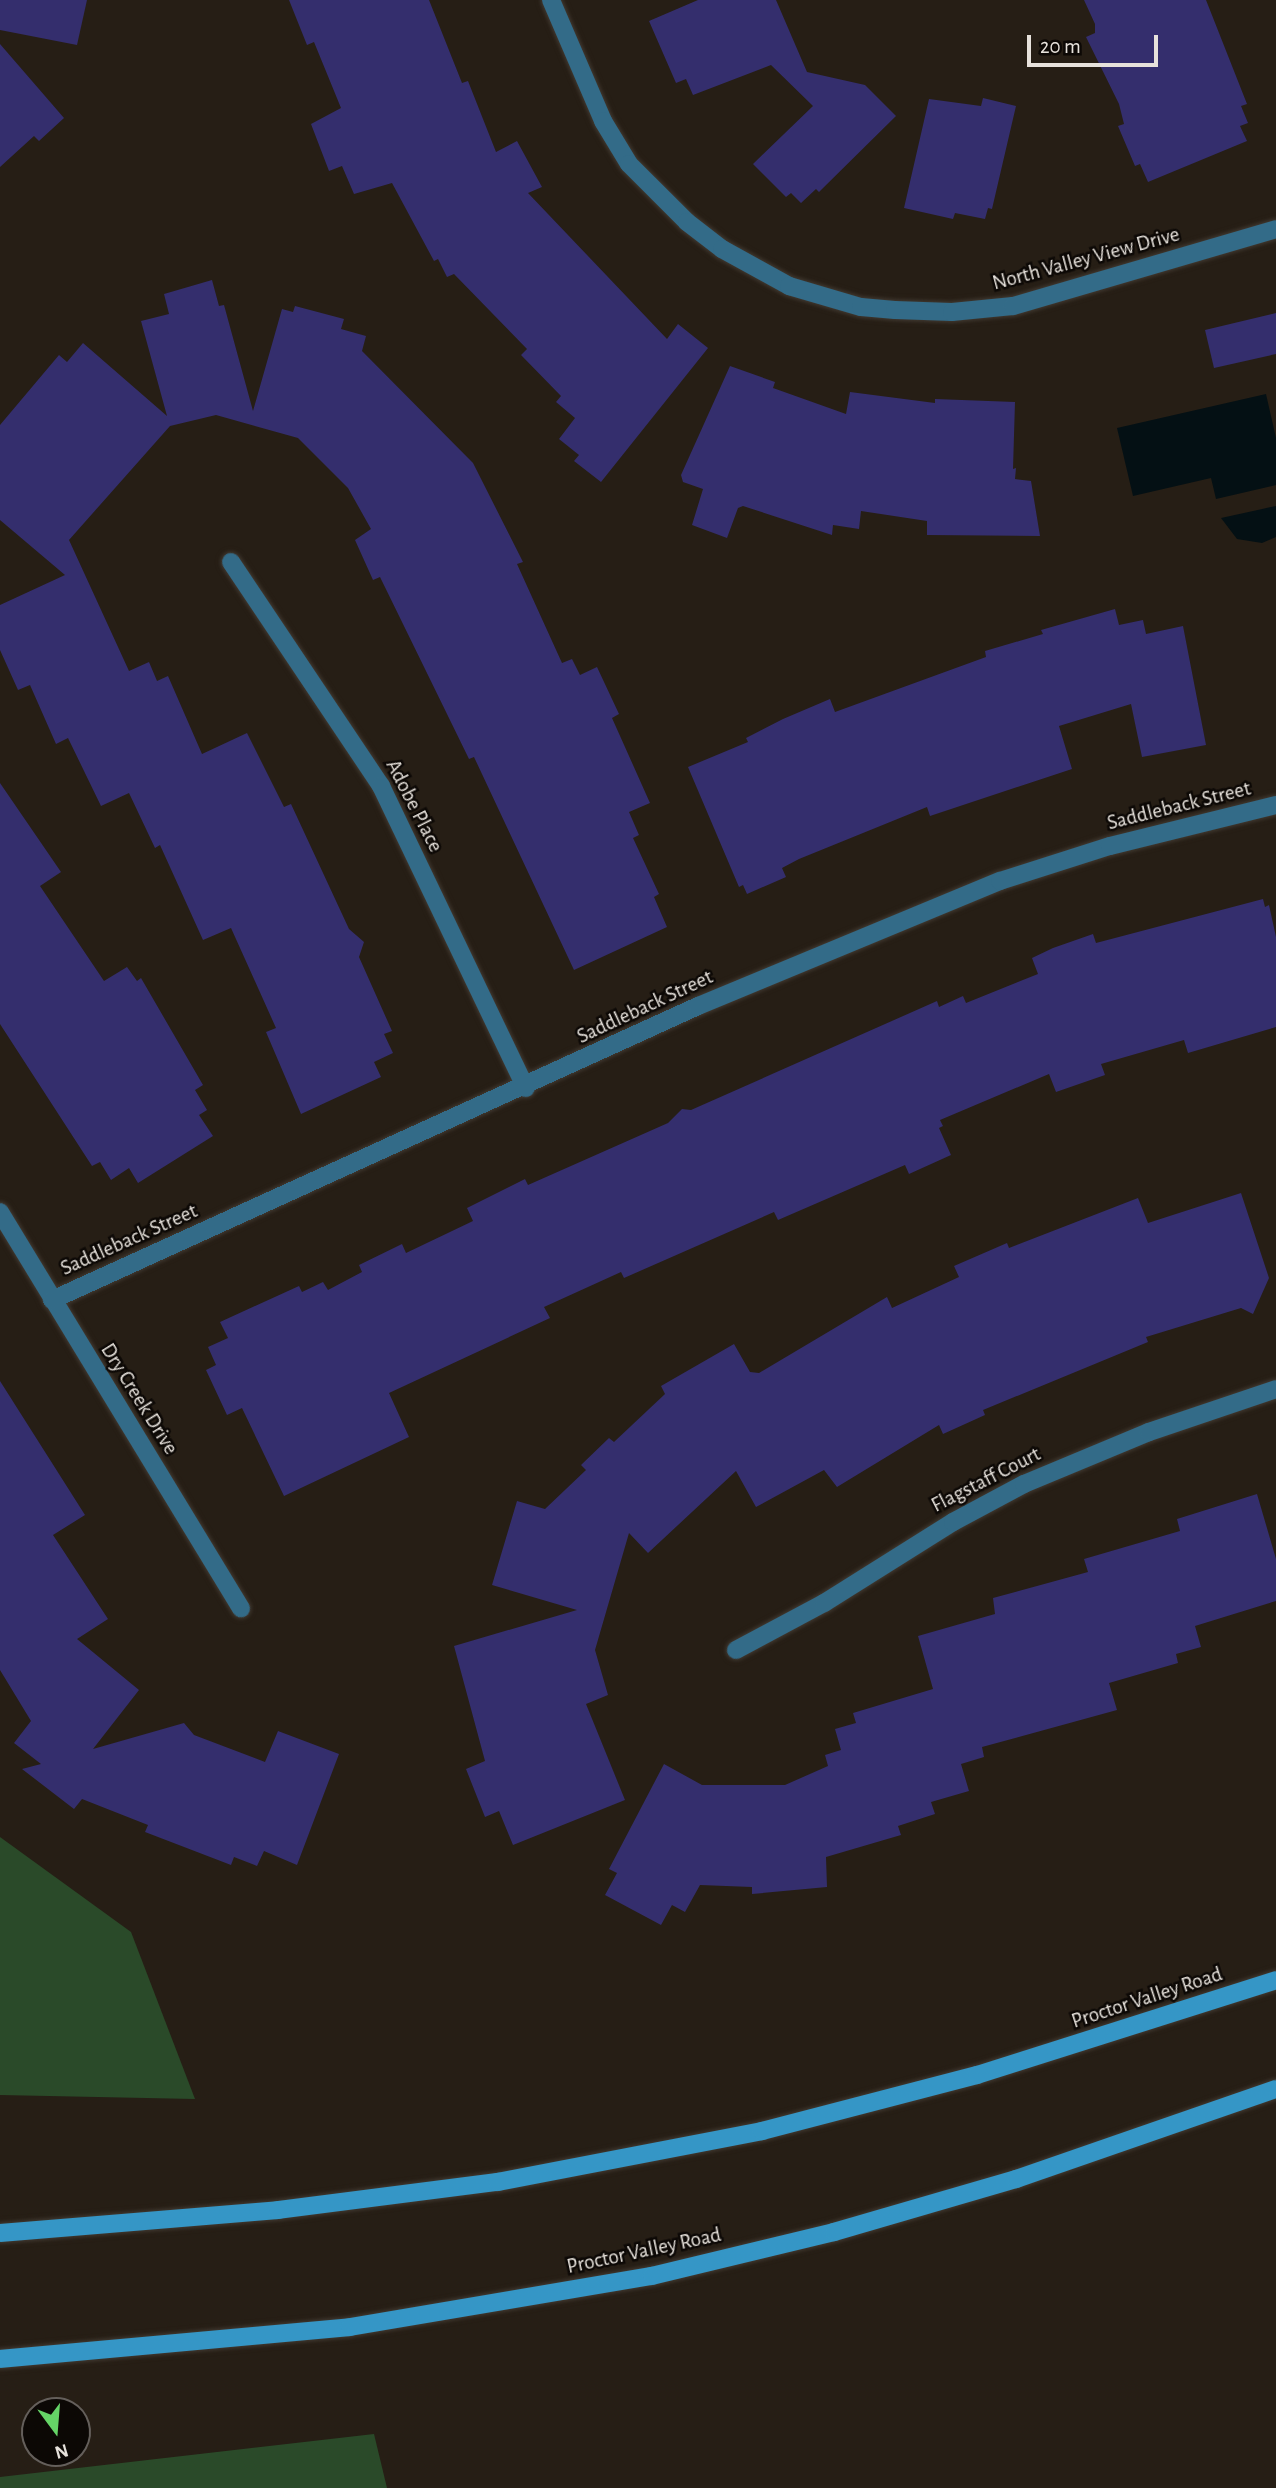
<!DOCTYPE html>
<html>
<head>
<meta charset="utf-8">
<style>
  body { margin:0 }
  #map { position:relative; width:1276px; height:2488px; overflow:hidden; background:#261e15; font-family:"Alegreya Sans",sans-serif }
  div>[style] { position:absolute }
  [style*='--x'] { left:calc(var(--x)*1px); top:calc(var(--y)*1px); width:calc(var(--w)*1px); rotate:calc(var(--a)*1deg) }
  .green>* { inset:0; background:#2a4a29 }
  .water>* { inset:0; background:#041014 }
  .building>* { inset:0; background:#342e6d }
  .roads { filter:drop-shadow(0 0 2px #413931) drop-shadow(0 0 2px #413931) }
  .minor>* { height:18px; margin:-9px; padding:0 9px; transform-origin:9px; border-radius:9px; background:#336b88 }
  .secondary>* { height:18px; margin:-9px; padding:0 9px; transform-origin:9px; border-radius:9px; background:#3596c6 }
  span { translate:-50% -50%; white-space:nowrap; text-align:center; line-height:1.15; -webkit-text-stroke:5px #0c0805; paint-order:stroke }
  .street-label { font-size:21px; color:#e7e2dc }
  .north { position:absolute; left:21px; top:2397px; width:70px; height:70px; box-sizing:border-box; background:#0c0805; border:2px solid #645f5b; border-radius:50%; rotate:164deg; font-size:19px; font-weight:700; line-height:28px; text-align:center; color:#e7e2dc }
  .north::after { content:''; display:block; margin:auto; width:24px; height:32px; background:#65d467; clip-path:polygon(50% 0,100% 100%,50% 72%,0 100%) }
  .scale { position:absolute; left:1027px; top:35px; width:131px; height:32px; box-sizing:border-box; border:4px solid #e7e2dc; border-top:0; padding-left:9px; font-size:21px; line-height:24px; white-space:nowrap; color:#e7e2dc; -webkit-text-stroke:5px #0c0805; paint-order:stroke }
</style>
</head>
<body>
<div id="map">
  <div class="green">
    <i style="clip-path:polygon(0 1837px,131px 1932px,195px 2099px,0 2095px)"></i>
    <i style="clip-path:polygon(374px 2434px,387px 2488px,0 2488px,0 2477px)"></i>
  </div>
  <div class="water">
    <i style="clip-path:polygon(1266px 394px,1276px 438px,1276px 485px,1216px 499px,1211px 478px,1133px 496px,1117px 428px)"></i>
    <i style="clip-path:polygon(1276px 506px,1276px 537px,1262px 543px,1237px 539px,1221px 518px)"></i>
  </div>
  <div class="building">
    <i style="clip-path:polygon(0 0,87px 0,77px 45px,0 30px)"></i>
    <i style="clip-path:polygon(289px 0,429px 0,462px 83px,468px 81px,496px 152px,517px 141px,542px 187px,528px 193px,667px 339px,678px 324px,708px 348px,601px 482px,574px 461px,579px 455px,559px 439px,575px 418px,556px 402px,561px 396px,521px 355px,527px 349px,454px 274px,447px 277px,438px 259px,434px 261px,392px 183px,354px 194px,342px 166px,329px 171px,311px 124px,341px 108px,314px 42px,307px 45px)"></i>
    <i style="clip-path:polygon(698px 0,776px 0,807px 72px,865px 85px,896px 116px,819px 192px,816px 189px,801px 203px,791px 193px,786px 197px,753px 164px,813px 106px,771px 65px,693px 95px,686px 79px,676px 83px,649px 21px)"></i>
    <i style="clip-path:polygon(1084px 0,1206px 0,1247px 104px,1241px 106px,1248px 123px,1240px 126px,1247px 141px,1148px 182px,1140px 164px,1135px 166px,1118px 126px,1124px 124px,1119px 104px,1086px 37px,1095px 33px,1095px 24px)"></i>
    <i style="clip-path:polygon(0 44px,64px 118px,39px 141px,34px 136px,0 167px)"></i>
    <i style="clip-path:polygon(983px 98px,1016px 106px,992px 209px,988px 208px,985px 219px,955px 213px,953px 219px,904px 208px,929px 99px,981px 106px)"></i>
    <i style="clip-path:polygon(212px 280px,219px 306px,224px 305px,253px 411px,282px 309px,293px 312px,295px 306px,344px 319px,341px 329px,366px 336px,362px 351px,473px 463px,523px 562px,517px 564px,562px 663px,572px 659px,580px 675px,597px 667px,619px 714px,612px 718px,650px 803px,629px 812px,639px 835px,633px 838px,659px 894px,654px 897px,667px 927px,574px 970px,474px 757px,469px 759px,380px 577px,373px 580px,355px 540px,371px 529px,348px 488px,298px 438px,216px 415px,170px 426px,69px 540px,129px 671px,149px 662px,157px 681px,168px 676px,202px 754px,247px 733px,284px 807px,291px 804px,349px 929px,364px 942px,359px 957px,392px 1031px,384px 1034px,393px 1053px,374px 1062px,381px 1077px,301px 1114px,266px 1032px,276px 1028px,231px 928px,203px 940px,160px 845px,155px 848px,129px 793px,101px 806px,68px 738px,56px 744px,30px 685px,18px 690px,0 650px,0 605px,65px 575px,0 520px,0 425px,59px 355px,67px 362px,83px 343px,167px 416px,141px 321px,169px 314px,164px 294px)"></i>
    <i style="clip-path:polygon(1276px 313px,1276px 354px,1214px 368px,1205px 330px)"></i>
    <i style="clip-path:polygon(730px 366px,775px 382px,773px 388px,846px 414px,850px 392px,935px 403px,935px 399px,1015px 402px,1013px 469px,1016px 468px,1015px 479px,1031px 481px,1040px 536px,927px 535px,927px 521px,861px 511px,859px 529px,833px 525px,832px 535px,743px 506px,738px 508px,727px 538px,692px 525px,703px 489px,683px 482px,681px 475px)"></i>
    <i style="clip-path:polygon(1115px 609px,1119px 625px,1143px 620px,1146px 634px,1183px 626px,1206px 745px,1142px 757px,1131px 704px,1059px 726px,1072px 769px,930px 816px,927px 807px,799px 859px,782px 868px,786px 877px,747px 894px,743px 885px,739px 887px,688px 767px,748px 742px,746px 738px,783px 719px,830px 699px,835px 712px,986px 657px,985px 651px,1043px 634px,1041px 630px)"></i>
    <i style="clip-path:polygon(0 783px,61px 872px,40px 886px,104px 981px,127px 967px,137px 981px,141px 978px,203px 1085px,195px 1090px,207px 1110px,199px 1115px,213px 1136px,138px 1183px,129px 1168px,111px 1180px,100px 1162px,92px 1166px,0 1024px)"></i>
    <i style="clip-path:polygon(1263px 899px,1265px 907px,1269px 905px,1276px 937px,1276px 1027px,1188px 1053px,1184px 1040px,1101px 1064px,1105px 1075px,1056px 1092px,1049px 1074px,940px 1120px,943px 1126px,939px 1128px,951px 1155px,909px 1174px,905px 1165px,778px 1220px,774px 1212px,624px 1278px,621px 1272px,544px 1307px,550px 1318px,389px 1393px,409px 1437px,284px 1496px,242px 1408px,227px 1415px,206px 1370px,216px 1365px,208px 1347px,228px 1338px,220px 1322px,299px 1286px,302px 1292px,323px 1282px,328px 1290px,362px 1272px,359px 1265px,402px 1244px,406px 1253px,473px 1221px,467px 1208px,525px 1179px,528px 1185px,668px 1123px,682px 1109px,691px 1110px,937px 1001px,939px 1007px,963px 996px,966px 1003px,1038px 974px,1032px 958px,1053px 948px,1093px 934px,1096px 943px)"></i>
    <i style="clip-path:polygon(1241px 1193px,1269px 1278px,1253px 1314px,1241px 1308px,1146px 1337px,1148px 1342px,983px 1410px,985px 1415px,943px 1434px,939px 1425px,837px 1487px,824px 1470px,756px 1507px,736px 1471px,648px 1553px,629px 1533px,595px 1650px,608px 1695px,586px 1704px,625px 1800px,513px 1845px,499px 1811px,485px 1817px,466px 1769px,485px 1761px,454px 1646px,577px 1610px,492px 1585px,517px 1501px,545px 1509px,586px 1470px,581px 1465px,609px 1438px,614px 1442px,665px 1394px,661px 1386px,734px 1344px,750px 1372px,759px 1373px,887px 1297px,892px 1308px,959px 1277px,954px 1266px,1007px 1243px,1009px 1248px,1138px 1198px,1148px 1223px)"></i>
    <i style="clip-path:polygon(0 1381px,85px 1515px,53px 1535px,108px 1619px,77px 1639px,139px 1690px,93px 1749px,184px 1723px,194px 1735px,265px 1762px,278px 1731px,339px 1754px,297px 1865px,264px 1851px,257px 1866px,234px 1857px,231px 1865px,145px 1832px,148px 1825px,82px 1799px,74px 1809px,22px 1769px,41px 1764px,14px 1743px,31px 1721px,0 1670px)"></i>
    <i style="clip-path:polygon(1257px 1494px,1276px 1559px,1276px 1601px,1195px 1626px,1201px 1647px,1176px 1654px,1178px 1663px,1109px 1683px,1117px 1710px,982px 1747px,984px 1757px,961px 1764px,969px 1791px,931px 1802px,935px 1814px,898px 1826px,901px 1835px,826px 1857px,827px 1887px,752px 1894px,752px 1887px,700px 1885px,685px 1912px,672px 1905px,661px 1925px,605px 1895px,617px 1873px,609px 1869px,664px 1764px,702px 1785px,785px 1785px,828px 1766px,825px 1755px,841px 1750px,835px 1729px,856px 1723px,853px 1713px,933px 1689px,918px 1636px,995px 1614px,993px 1598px,1088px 1572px,1084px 1559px,1180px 1531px,1177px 1519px)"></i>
  </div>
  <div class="roads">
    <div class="minor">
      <i style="--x:551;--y:0;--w:132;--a:66.7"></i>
      <i style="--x:603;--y:121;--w:50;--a:58.8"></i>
      <i style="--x:629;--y:164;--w:82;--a:45"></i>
      <i style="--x:687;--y:222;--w:44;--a:37.6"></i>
      <i style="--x:722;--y:249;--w:77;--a:28.9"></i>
      <i style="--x:789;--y:286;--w:75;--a:16.3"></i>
      <i style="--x:861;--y:307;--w:34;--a:5"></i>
      <i style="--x:895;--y:310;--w:57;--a:2"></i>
      <i style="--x:952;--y:312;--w:61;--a:-5.6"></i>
      <i style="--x:1013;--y:306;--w:274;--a:-16.3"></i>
      <i style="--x:231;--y:562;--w:270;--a:56.2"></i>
      <i style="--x:381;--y:786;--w:335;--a:64.4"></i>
      <i style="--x:0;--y:1212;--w:464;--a:58.7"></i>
      <i style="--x:52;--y:1300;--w:710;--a:-24.47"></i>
      <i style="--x:698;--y:1006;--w:327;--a:-22.5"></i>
      <i style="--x:1000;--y:881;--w:115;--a:-17.7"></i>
      <i style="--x:1110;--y:846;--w:171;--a:-13.9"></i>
      <i style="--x:736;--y:1650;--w:100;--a:-28.1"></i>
      <i style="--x:824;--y:1603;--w:152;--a:-32.1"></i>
      <i style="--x:953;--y:1522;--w:81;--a:-28.2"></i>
      <i style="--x:1024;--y:1484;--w:135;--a:-22.6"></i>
      <i style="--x:1149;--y:1432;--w:134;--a:-18.7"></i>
    </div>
    <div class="secondary">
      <i style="--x:0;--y:2233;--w:279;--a:-4.7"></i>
      <i style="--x:278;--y:2210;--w:222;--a:-7.3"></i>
      <i style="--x:498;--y:2182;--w:269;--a:-10.9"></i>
      <i style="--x:762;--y:2131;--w:222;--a:-14.6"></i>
      <i style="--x:977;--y:2075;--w:314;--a:-17.6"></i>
      <i style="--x:0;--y:2359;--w:351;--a:-5.2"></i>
      <i style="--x:350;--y:2327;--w:306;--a:-9.6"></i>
      <i style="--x:652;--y:2276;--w:187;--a:-13.6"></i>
      <i style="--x:834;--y:2232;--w:190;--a:-16.2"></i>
      <i style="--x:1016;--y:2179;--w:275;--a:-19.1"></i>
    </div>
  </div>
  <div class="street-label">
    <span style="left:1086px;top:259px;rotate:-15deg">North Valley View Drive</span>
    <span style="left:414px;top:806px;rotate:63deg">Adobe Place</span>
    <span style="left:1179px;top:806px;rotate:-14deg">Saddleback Street</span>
    <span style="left:645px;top:1007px;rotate:-25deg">Saddleback Street</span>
    <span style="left:129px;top:1240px;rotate:-24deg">Saddleback Street</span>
    <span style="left:139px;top:1399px;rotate:58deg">Dry Creek Drive</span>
    <span style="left:986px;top:1480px;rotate:-27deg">Flagstaff Court</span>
    <span style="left:1147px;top:1998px;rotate:-18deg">Proctor Valley Road</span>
    <span style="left:644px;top:2251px;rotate:-12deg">Proctor Valley Road</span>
  </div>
  <div class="north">N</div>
  <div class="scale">20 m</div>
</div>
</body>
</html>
